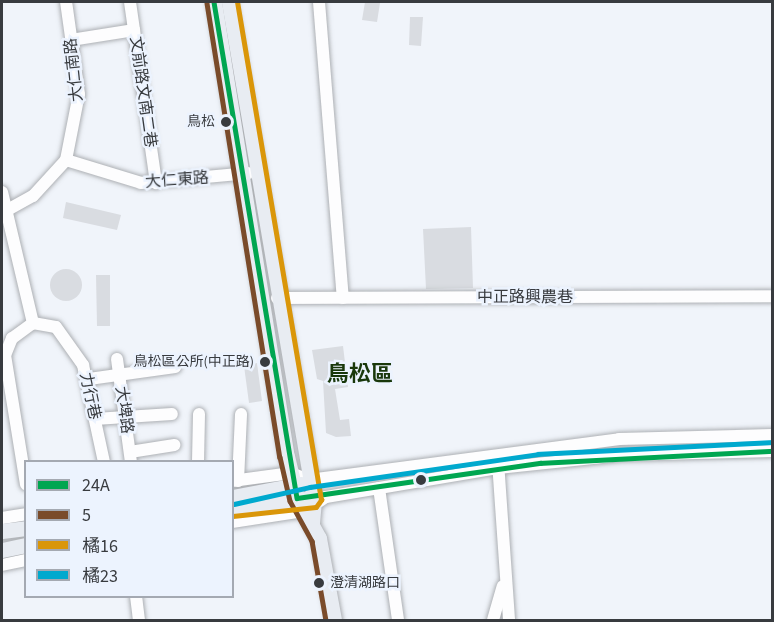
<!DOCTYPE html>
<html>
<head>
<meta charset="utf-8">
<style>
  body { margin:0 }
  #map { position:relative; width:774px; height:622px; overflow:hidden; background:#f0f4fa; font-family:"Source Sans 3","Noto Sans TC",sans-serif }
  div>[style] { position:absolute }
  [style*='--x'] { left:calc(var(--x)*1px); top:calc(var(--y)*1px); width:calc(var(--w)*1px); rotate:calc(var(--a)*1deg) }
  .building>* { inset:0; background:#d9dce1 }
  .round { border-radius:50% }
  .roads { filter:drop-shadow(0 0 2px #adb0b4) drop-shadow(0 0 2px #adb0b4) }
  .minor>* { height:12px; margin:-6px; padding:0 6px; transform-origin:6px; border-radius:6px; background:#fdfdfe }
  .major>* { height:15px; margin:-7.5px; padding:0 7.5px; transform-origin:7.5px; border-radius:7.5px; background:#e8ecf2 }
  .bus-1>* { height:4.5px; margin:-2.25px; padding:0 2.25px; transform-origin:2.25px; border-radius:2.25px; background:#00a651 }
  .bus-2>* { height:4.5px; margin:-2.25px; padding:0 2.25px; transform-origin:2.25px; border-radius:2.25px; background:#7a4b2a }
  .bus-3>* { height:4.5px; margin:-2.25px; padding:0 2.25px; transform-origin:2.25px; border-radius:2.25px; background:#da9609 }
  .bus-4>* { height:4.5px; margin:-2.25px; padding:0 2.25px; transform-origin:2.25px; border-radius:2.25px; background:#00a9ce }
  .dots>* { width:16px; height:16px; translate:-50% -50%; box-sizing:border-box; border:3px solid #ecf3fe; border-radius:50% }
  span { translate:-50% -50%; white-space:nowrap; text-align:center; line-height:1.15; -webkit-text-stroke:5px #ecf3fe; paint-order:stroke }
  .bus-label { font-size:14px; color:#383b3f }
  .right { translate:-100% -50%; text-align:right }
  .left { translate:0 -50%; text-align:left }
  .street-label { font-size:16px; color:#383b3f }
  .district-label { font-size:22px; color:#19380b; font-weight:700 }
  .frame { position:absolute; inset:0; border:3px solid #383b3f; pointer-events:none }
  .legend { position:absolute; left:24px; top:460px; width:210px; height:138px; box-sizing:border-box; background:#ecf3fe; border:2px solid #a4a9b2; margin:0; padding:8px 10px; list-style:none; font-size:18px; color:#383b3f }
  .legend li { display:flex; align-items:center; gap:12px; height:30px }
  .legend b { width:30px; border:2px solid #a4a9b2 }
</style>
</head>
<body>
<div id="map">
  <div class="building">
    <i style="clip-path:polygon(365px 2px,380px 3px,377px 22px,362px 20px)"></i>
    <i style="clip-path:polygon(410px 17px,423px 17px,421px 46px,409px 45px)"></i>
    <i style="clip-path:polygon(66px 202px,121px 215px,117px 230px,63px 218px)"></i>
    <i style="clip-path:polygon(471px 227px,473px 288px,426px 289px,423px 229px)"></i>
    <i class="round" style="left:50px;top:269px;width:32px;height:32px"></i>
    <i style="clip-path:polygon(96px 275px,110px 275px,110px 326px,97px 326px)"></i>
    <i style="clip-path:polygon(343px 346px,348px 387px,335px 389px,340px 420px,349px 419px,351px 436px,336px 437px,326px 433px,323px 381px,317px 379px,312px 350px)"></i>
    <i style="clip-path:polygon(257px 363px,262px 401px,249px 403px,244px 366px)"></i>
  </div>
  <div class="roads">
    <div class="minor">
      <i style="--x:130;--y:2;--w:183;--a:81.8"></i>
      <i style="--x:319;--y:2;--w:297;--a:85.4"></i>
      <i style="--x:71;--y:40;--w:64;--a:-9"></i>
      <i style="--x:66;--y:160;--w:78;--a:17"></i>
      <i style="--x:141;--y:183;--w:108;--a:-5.3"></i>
      <i style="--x:2;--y:192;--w:135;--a:76.7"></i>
      <i style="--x:33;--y:323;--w:26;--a:144"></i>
      <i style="--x:12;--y:338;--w:18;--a:112"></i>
      <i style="--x:5;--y:355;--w:131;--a:80.8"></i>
      <i style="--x:2;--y:213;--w:35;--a:-29"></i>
      <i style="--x:33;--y:196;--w:49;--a:-47.5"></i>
      <i style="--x:66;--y:160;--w:67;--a:-78.9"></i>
      <i style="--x:79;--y:94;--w:93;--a:-98"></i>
      <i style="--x:277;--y:298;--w:495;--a:-0.2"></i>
      <i style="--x:33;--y:323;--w:23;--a:10"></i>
      <i style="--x:56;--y:327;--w:47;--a:54.6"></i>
      <i style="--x:83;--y:365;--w:99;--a:77.8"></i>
      <i style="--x:117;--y:359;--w:104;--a:82.3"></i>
      <i style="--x:89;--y:379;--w:87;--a:-7.9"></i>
      <i style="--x:95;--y:419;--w:77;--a:-3.7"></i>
      <i style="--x:130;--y:452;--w:45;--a:-9"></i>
      <i style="--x:198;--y:462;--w:48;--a:-88.8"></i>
      <i style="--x:498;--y:462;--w:158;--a:86"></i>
      <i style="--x:232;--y:481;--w:60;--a:-7.7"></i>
      <i style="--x:291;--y:473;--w:19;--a:21"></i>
      <i style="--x:309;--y:480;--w:313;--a:-7.5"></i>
      <i style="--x:619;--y:439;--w:153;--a:-1.5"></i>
      <i style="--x:238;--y:481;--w:67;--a:-87.4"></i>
      <i style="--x:379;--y:488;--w:133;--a:81.8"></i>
      <i style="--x:2;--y:518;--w:24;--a:-9"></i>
      <i style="--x:232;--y:522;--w:74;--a:-8.6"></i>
      <i style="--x:305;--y:511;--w:25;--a:-34"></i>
      <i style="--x:326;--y:497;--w:174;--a:-9.6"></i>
      <i style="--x:498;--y:468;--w:124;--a:-6"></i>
      <i style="--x:621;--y:455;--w:151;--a:-1.5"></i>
      <i style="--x:2;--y:565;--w:25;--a:-12"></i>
      <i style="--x:136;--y:596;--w:24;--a:83"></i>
      <i style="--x:493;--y:620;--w:35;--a:-74"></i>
    </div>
    <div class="major">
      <i style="--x:214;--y:2;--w:460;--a:80.9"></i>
      <i style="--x:287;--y:456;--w:43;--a:76.6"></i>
      <i style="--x:297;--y:498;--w:46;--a:61.2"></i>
      <i style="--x:319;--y:538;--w:83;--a:79.6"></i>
      <i style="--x:229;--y:2;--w:505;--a:80.31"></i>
      <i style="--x:314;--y:500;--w:23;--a:95"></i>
      <i style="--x:232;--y:497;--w:70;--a:-10.7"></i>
      <i style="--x:232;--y:509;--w:74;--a:-7.8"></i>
      <i style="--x:2;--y:531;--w:24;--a:-7"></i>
      <i style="--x:2;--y:550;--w:25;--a:-12"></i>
    </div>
  </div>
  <div class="bus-1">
    <i style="--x:214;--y:2;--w:503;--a:80.5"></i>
    <i style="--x:297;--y:498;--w:246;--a:-8.2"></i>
    <i style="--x:541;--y:463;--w:231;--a:-3"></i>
  </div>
  <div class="bus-2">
    <i style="--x:207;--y:3;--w:460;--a:80.9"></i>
    <i style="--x:280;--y:457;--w:45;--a:77.2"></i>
    <i style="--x:290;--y:501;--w:46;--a:61.2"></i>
    <i style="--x:312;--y:541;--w:80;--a:80"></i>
  </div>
  <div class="bus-3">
    <i style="--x:233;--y:516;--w:83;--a:-6.2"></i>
    <i style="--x:316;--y:507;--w:9;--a:-54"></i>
    <i style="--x:321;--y:500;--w:505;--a:-99.57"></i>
  </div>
  <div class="bus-4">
    <i style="--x:234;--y:504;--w:78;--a:-12.6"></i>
    <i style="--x:310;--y:487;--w:230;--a:-8.2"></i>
    <i style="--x:538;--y:454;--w:234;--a:-2.9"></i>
  </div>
  <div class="dots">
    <i style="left:226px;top:122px;background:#383b3f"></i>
    <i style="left:265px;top:362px;background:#383b3f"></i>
    <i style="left:421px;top:480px;background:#383b3f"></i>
    <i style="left:319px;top:583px;background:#383b3f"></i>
  </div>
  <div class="bus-label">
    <span class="right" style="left:215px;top:122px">鳥松</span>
    <span class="right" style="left:254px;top:362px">鳥松區公所(中正路)</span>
    <span class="left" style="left:330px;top:583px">澄清湖路口</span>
  </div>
  <div class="street-label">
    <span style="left:74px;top:70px;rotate:-96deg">大仁南路</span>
    <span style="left:143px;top:92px;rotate:82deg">文前路文南二巷</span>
    <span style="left:177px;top:180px;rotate:-4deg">大仁東路</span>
    <span style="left:525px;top:297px">中正路興農巷</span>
    <span style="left:90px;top:396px;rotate:78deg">力行巷</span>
    <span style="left:124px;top:410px;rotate:82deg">大埤路</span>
  </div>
  <div class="district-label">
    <span style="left:360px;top:375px">鳥松區</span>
  </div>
  <div class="frame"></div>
  <ul class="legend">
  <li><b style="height:8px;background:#00a651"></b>24A</li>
  <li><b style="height:8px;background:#7a4b2a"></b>5</li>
  <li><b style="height:8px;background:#da9609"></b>橘16</li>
  <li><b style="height:8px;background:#00a9ce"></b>橘23</li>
  </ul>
</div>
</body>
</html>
